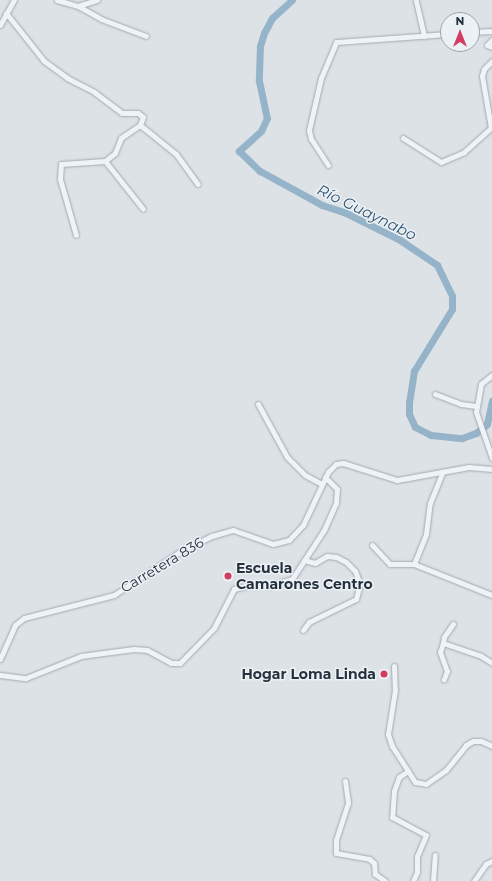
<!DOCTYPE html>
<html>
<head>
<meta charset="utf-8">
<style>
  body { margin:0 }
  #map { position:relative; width:492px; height:881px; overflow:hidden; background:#dde2e7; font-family:Montserrat,sans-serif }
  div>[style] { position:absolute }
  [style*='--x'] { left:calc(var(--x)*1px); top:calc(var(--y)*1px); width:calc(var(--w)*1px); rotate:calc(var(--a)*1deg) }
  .river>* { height:7px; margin:-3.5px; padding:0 3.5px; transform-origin:3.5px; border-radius:3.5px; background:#96b4c9 }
  .roads { filter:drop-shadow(0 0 1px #a2a9b1) drop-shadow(0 0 1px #a2a9b1) }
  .minor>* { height:5px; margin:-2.5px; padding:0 2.5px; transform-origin:2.5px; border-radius:2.5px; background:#eff2f6 }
  .dots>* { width:11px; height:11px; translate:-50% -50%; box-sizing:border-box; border:2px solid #ecf1f5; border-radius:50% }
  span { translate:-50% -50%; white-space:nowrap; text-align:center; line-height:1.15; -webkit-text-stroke:3px #ecf1f5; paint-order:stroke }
  .street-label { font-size:14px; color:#26313e }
  .poi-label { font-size:14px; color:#26313e; font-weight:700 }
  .left { translate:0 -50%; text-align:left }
  .right { translate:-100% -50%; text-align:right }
  .water-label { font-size:15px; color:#2f5473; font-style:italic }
  .north { position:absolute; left:440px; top:12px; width:40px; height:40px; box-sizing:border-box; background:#ecf1f5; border:1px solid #9da4ac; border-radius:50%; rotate:0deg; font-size:11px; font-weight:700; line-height:16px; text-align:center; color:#26313e }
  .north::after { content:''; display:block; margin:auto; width:14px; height:18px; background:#d23c61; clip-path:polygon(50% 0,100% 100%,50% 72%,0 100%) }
</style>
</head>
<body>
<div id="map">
  <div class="river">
    <i style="--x:292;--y:0;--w:27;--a:138"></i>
    <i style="--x:272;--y:18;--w:17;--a:118"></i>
    <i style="--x:264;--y:33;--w:14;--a:107"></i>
    <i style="--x:260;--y:46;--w:35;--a:92"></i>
    <i style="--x:259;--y:81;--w:38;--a:78"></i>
    <i style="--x:267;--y:118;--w:14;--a:115"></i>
    <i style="--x:261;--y:131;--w:30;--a:138"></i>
    <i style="--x:239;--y:151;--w:29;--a:44"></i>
    <i style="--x:260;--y:171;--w:71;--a:28.7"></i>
    <i style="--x:322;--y:205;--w:23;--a:18"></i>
    <i style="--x:344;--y:212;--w:63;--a:26.6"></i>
    <i style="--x:400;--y:240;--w:45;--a:34"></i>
    <i style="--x:437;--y:265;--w:34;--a:64"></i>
    <i style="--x:452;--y:296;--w:13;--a:90"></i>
    <i style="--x:452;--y:309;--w:73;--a:121.5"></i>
    <i style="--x:414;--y:371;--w:31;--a:99"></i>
    <i style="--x:409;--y:402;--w:12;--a:90"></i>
    <i style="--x:409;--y:414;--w:14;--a:65"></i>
    <i style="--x:415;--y:427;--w:18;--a:27"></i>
    <i style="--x:431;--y:435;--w:31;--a:6"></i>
    <i style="--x:462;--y:438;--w:15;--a:-20"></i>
    <i style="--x:476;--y:433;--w:14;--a:-39"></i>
    <i style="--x:487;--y:424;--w:24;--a:-78"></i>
  </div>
  <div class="roads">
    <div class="minor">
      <i style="--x:57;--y:0;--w:22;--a:16"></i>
      <i style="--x:78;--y:6;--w:26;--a:29"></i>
      <i style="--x:101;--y:19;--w:48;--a:20.7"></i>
      <i style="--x:416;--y:1;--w:36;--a:77"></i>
      <i style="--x:78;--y:6;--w:20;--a:-18"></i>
      <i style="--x:6;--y:13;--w:61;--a:51.6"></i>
      <i style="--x:44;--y:61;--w:29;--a:36"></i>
      <i style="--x:67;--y:78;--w:30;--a:27"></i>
      <i style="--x:94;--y:92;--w:35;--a:37"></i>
      <i style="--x:122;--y:113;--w:16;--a:0"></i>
      <i style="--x:138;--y:113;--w:6;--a:39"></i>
      <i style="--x:143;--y:117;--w:9;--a:111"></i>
      <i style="--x:140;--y:125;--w:23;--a:146"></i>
      <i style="--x:121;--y:138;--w:16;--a:112"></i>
      <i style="--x:115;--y:153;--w:13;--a:141"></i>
      <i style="--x:105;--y:161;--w:44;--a:176.1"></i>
      <i style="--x:61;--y:164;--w:15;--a:94"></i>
      <i style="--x:60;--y:179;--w:58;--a:74.1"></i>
      <i style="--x:0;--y:25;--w:29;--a:-61"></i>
      <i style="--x:472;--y:32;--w:20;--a:-3"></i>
      <i style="--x:492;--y:40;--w:7;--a:135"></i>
      <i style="--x:487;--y:45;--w:5;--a:22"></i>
      <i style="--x:140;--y:125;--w:46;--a:38.9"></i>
      <i style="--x:176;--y:154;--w:37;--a:54"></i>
      <i style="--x:491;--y:128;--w:53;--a:-99.8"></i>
      <i style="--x:482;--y:76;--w:7;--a:-74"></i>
      <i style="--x:484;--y:69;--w:11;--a:-45"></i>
      <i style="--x:403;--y:138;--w:45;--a:32.3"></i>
      <i style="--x:441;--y:162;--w:25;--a:-23"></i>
      <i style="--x:464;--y:152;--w:38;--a:-42"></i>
      <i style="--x:105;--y:161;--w:61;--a:51.6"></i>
      <i style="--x:328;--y:165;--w:31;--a:-123"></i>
      <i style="--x:311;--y:139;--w:9;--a:-103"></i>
      <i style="--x:309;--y:130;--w:53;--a:-77"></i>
      <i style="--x:321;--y:78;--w:39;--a:-67"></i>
      <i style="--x:336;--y:42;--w:112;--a:-4.1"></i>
      <i style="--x:492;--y:375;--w:14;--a:141"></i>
      <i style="--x:481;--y:384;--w:28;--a:100"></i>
      <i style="--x:476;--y:412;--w:49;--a:70.8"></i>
      <i style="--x:435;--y:394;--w:28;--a:21"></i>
      <i style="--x:461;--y:404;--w:15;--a:8"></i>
      <i style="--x:258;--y:404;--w:60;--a:61.3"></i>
      <i style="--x:287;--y:457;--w:25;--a:45"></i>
      <i style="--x:305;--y:475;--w:19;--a:28"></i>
      <i style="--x:372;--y:545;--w:26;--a:47"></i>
      <i style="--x:390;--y:564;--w:24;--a:0"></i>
      <i style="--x:414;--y:564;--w:84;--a:21.7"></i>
      <i style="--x:414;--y:564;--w:32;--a:-68"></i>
      <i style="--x:426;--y:534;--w:31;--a:-83"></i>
      <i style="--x:430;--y:503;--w:32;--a:-68"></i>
      <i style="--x:453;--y:624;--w:16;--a:125"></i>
      <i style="--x:444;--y:637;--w:6;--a:99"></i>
      <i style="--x:443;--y:643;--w:40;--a:18.9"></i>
      <i style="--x:481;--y:656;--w:13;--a:32"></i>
      <i style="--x:303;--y:630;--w:10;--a:-53"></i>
      <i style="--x:309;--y:622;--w:52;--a:-26.1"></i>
      <i style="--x:356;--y:599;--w:16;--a:-75"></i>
      <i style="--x:360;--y:584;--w:14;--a:-111"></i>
      <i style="--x:355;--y:571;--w:13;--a:-135"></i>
      <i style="--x:346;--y:562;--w:11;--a:-153"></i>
      <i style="--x:336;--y:557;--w:9;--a:-174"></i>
      <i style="--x:327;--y:556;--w:14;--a:150"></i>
      <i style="--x:315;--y:563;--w:11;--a:-165"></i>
      <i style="--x:443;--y:643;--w:9;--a:108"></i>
      <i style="--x:440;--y:652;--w:20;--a:70"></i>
      <i style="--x:447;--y:671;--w:9;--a:111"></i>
      <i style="--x:0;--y:659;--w:37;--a:-66"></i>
      <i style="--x:15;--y:625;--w:11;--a:-38"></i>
      <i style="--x:24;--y:618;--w:93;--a:-14.3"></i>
      <i style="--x:114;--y:595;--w:77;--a:-33.3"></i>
      <i style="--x:178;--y:553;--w:38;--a:-27"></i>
      <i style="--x:212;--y:536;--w:22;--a:-16"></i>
      <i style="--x:233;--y:530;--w:42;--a:19.3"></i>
      <i style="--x:273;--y:544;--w:16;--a:-14"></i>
      <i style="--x:289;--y:540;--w:21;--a:-47"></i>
      <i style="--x:303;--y:525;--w:59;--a:-64.7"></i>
      <i style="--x:328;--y:472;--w:11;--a:-45"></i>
      <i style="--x:336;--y:464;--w:7;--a:-8"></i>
      <i style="--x:343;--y:463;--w:57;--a:17.5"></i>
      <i style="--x:397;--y:480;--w:73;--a:-10.2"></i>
      <i style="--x:469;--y:467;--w:23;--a:5"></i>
      <i style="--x:394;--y:666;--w:24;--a:88"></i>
      <i style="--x:395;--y:690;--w:45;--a:99"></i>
      <i style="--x:388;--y:734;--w:13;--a:72"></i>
      <i style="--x:392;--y:746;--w:43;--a:57.4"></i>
      <i style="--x:415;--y:782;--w:11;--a:10"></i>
      <i style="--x:426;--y:784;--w:24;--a:-35"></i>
      <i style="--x:446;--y:770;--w:32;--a:-51"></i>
      <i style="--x:466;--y:745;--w:8;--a:-30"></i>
      <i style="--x:473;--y:741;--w:8;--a:0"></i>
      <i style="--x:481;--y:741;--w:12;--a:24"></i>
      <i style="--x:0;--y:675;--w:26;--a:7"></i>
      <i style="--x:26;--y:678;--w:59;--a:-21.8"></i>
      <i style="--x:81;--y:656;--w:53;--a:-7.5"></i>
      <i style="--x:134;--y:649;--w:13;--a:4"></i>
      <i style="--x:147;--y:650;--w:27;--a:28"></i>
      <i style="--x:171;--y:663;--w:9;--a:0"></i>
      <i style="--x:180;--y:663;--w:49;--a:-45.8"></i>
      <i style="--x:214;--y:628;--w:44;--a:-62.9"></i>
      <i style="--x:234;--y:589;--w:11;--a:-15"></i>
      <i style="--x:245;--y:586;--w:23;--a:0"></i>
      <i style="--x:268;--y:586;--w:25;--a:-16"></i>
      <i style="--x:292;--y:579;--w:59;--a:-56.9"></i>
      <i style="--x:324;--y:530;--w:30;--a:-66"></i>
      <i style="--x:336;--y:503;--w:14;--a:-86"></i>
      <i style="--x:337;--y:489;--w:17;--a:-135"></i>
      <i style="--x:408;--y:771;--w:11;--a:146"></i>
      <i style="--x:399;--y:777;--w:15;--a:110"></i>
      <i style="--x:394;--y:791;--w:26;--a:94"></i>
      <i style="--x:392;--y:817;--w:38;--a:28"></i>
      <i style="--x:426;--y:835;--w:23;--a:113"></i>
      <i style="--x:417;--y:856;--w:16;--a:90"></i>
      <i style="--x:417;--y:872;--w:10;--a:114"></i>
      <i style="--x:345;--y:781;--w:22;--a:82"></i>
      <i style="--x:348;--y:803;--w:39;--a:108"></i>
      <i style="--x:336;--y:840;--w:13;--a:90"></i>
      <i style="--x:336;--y:853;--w:34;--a:10"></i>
      <i style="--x:369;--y:859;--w:6;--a:39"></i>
      <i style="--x:374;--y:863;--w:11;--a:85"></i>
      <i style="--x:375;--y:874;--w:12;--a:35"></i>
      <i style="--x:433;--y:881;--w:26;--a:-86"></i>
      <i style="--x:474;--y:881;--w:21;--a:-55"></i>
      <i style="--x:486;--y:864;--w:7;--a:-27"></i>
    </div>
  </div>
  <div class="dots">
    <i style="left:228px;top:576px;background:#d23c61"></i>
    <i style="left:384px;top:674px;background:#d23c61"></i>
  </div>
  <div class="street-label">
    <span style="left:162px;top:565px;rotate:-31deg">Carretera 836</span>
  </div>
  <div class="poi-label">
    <span class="left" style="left:236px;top:576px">Escuela<br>Camarones Centro</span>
    <span class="right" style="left:376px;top:674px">Hogar Loma Linda</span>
  </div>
  <div class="water-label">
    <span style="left:367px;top:212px;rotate:26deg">Río Guaynabo</span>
  </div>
  <div class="north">N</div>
</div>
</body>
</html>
